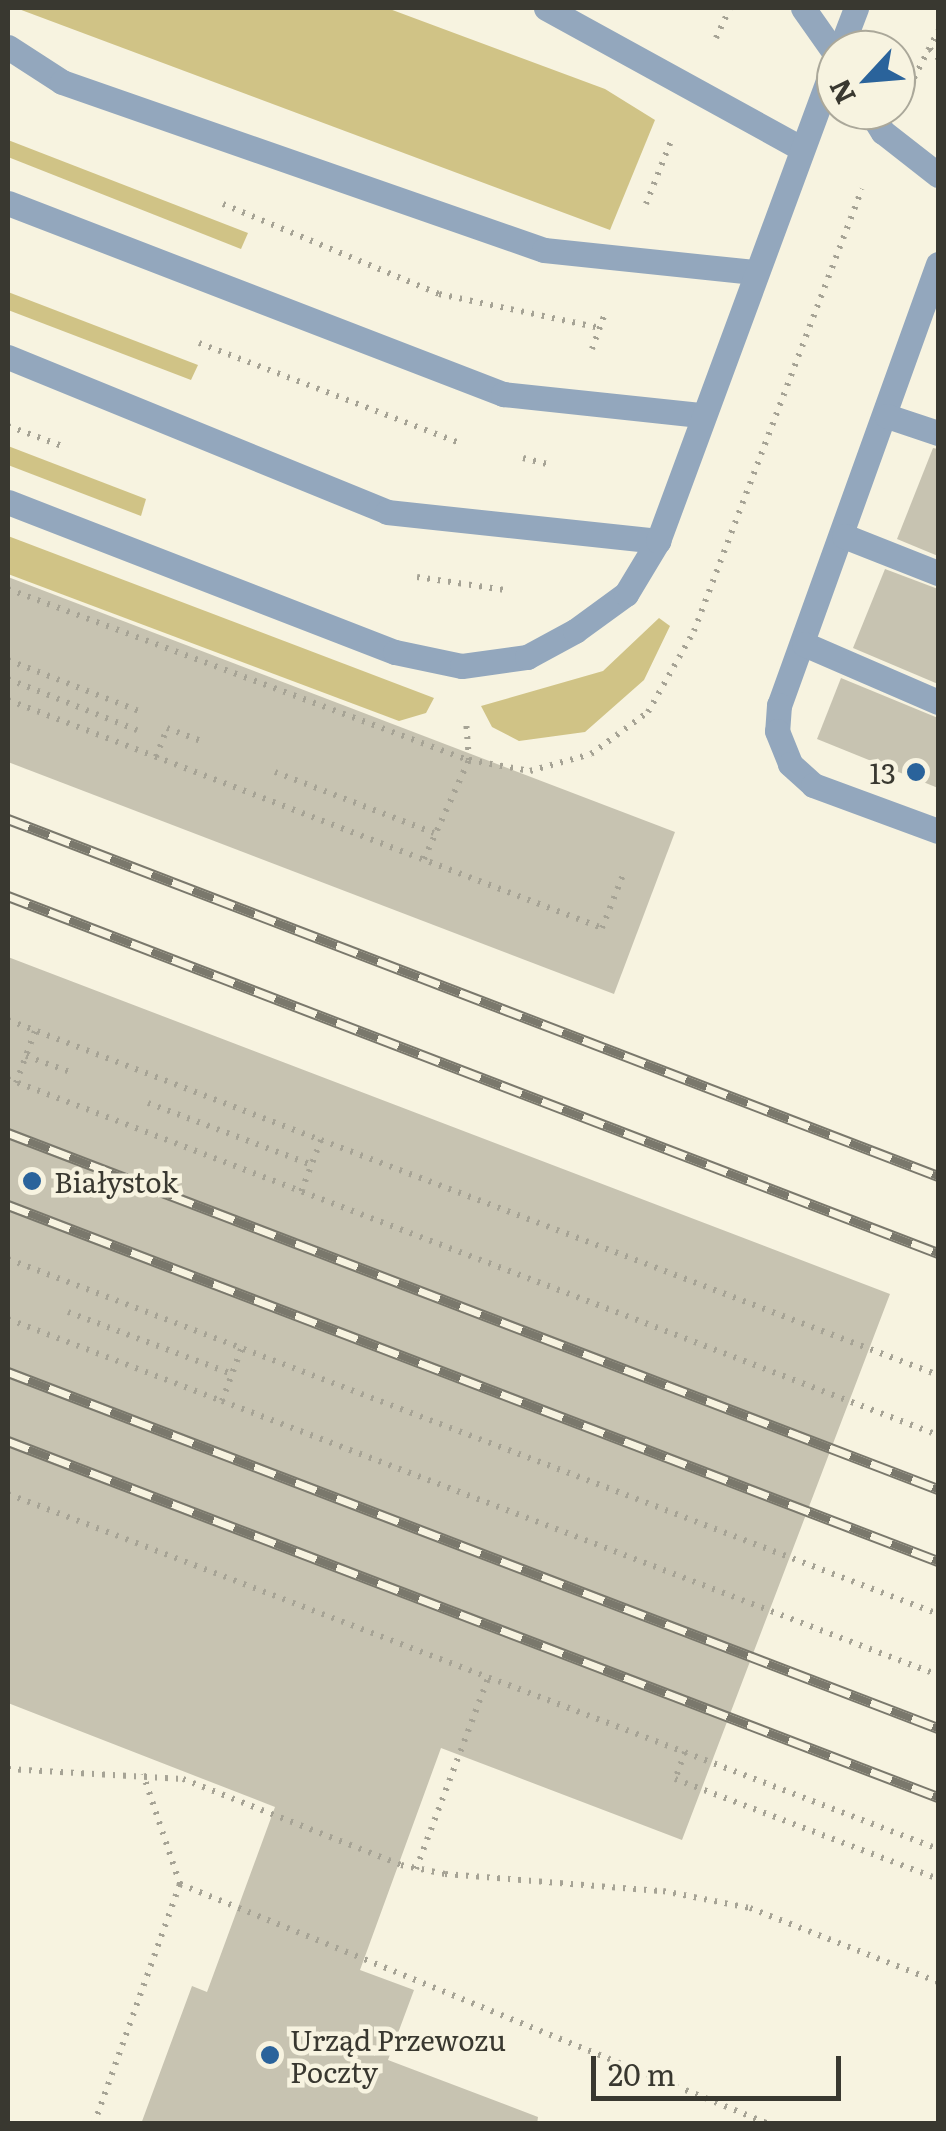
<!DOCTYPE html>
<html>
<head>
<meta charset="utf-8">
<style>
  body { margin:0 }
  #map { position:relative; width:946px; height:2131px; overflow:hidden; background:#f7f3e0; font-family:Literata,serif }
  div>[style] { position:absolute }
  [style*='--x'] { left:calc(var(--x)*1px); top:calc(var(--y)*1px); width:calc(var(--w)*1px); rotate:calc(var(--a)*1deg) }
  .green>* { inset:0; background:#d0c386 }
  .building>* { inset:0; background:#c7c3b1 }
  .path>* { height:6px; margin-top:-3px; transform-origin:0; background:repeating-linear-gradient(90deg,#a6a395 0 2.5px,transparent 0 10.5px) }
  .minor>* { height:25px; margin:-12.5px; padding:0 12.5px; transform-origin:12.5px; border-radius:12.5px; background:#93a7bd }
  .rail>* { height:11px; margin-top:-5.5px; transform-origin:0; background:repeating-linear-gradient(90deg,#f7f3e0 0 22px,#7a786c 0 44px); box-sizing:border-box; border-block:2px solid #7a786c }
  .dots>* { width:28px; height:28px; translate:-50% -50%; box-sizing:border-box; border:5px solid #f7f3e0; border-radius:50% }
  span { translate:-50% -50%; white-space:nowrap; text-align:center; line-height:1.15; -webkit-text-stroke:9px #f7f3e0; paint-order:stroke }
  .poi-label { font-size:28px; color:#393830 }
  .right { translate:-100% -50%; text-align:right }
  .left { translate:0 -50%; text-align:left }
  .frame { position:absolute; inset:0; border:10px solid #393830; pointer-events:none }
  .north { position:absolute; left:816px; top:30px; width:100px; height:100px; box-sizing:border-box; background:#f7f3e0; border:2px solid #aba89a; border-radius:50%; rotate:244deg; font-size:28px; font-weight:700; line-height:40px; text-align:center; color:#393830 }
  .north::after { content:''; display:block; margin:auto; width:35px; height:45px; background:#2a639b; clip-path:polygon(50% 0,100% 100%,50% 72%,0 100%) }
  .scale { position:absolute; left:591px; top:2056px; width:250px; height:45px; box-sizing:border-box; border:5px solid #393830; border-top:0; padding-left:12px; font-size:30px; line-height:35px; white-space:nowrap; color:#393830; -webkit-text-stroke:8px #f7f3e0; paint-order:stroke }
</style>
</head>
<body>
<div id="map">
  <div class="green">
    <i style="clip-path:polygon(16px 8px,387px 8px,605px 89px,655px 120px,610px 230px)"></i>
    <i style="clip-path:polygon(8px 140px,248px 233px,241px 249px,8px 157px)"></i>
    <i style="clip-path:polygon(8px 292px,198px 365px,191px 380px,8px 310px)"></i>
    <i style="clip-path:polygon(8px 446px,146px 499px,141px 516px,8px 465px)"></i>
    <i style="clip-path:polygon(8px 536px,434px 698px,426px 713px,399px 721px,8px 574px)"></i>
    <i style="clip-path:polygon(659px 618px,670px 626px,644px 680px,585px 732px,519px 741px,492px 727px,481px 706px,603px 671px)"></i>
  </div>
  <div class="building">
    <i style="clip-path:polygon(933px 448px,938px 449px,938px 556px,897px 539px)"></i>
    <i style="clip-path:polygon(885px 569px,938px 589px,938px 684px,853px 648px)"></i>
    <i style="clip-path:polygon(8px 577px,675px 832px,614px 994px,8px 762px)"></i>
    <i style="clip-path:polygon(841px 678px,938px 718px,938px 788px,817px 739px)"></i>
    <i style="clip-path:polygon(8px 957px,890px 1294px,682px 1840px,441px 1748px,360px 1970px,414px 1990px,388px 2060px,538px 2117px,537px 2124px,141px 2124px,192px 1986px,207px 1992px,275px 1807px,8px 1703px)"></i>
  </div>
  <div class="path">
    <i style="--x:716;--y:38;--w:33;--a:-65"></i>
    <i style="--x:930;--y:49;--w:12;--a:48"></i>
    <i style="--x:914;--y:78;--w:53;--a:-62.9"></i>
    <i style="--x:223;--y:204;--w:234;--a:22.6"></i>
    <i style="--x:439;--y:294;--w:166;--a:11.9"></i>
    <i style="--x:646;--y:204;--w:68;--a:-68.4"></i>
    <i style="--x:199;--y:343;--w:282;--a:21"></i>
    <i style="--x:592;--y:349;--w:37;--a:-70"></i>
    <i style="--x:8;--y:426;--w:58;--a:20.3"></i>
    <i style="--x:523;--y:458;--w:30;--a:14"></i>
    <i style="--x:417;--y:577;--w:89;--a:8.4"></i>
    <i style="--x:8;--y:589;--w:492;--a:20.4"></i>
    <i style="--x:469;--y:760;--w:62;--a:10.2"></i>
    <i style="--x:530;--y:771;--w:63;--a:-15.6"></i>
    <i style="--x:591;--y:754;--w:71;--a:-36.4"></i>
    <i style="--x:648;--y:712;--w:93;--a:-60.4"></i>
    <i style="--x:694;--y:631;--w:473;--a:-69.2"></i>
    <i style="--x:8;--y:660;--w:146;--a:21.3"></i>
    <i style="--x:8;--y:679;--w:139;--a:21.6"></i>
    <i style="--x:8;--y:700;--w:636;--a:21"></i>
    <i style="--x:602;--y:928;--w:62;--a:-68.4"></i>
    <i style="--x:156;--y:757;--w:31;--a:-69"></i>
    <i style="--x:167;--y:728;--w:36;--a:21"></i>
    <i style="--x:275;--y:772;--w:170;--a:21"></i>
    <i style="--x:424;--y:859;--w:109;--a:-65.6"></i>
    <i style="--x:469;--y:760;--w:40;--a:-94.3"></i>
    <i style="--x:8;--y:1020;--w:335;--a:21"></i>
    <i style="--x:321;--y:1140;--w:56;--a:111"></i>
    <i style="--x:26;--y:1056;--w:50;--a:19.9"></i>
    <i style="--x:8;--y:1079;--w:996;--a:20.95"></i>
    <i style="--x:16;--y:1083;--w:55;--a:-69.9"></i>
    <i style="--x:148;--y:1103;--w:175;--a:20.7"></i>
    <i style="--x:321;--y:1140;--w:660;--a:20.85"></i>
    <i style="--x:8;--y:1259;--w:995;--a:20.89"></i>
    <i style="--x:68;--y:1312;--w:175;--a:20.7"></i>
    <i style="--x:8;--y:1319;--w:229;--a:21"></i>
    <i style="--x:222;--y:1401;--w:58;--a:-69.7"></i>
    <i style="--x:222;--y:1401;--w:767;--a:20.94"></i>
    <i style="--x:8;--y:1494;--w:995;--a:20.89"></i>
    <i style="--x:685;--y:1752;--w:29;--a:110"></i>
    <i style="--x:675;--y:1779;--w:281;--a:20.8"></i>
    <i style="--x:8;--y:1769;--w:175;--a:3.3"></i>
    <i style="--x:183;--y:1779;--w:234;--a:21.5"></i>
    <i style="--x:401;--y:1865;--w:45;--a:11.6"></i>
    <i style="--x:445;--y:1874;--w:219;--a:4.5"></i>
    <i style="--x:663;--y:1891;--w:89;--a:11.1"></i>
    <i style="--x:750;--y:1908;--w:202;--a:21.5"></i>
    <i style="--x:416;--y:1869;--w:204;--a:-69.3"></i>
    <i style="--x:180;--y:1884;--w:636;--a:22.17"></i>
    <i style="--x:94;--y:2124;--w:255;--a:-70.3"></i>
    <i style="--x:180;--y:1884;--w:116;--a:-108.6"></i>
  </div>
  <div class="minor">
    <i style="--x:546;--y:8;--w:291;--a:28.8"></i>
    <i style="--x:803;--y:8;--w:57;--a:54.9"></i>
    <i style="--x:8;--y:47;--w:64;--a:32.9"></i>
    <i style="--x:62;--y:82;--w:510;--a:19.22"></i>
    <i style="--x:544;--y:250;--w:211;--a:6"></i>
    <i style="--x:840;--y:50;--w:45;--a:-69.1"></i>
    <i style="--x:869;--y:110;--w:26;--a:58"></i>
    <i style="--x:883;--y:132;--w:70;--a:38"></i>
    <i style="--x:8;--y:203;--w:531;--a:21.1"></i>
    <i style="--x:503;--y:394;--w:198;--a:6.1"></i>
    <i style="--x:938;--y:264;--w:469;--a:109.8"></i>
    <i style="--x:779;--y:705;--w:26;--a:94"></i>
    <i style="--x:777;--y:731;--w:35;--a:68"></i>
    <i style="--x:790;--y:764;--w:31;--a:42"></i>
    <i style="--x:813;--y:785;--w:133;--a:20.2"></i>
    <i style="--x:8;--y:357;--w:409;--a:22.2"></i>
    <i style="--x:387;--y:512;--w:273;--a:6.1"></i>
    <i style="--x:887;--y:416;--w:54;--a:18.4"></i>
    <i style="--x:8;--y:502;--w:415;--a:21.2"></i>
    <i style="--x:395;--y:652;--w:68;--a:11.8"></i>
    <i style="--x:462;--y:666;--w:66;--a:-7.9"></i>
    <i style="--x:527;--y:657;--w:55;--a:-28.4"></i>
    <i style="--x:575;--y:631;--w:63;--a:-36"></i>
    <i style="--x:626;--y:594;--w:62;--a:-58.9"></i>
    <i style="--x:658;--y:541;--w:514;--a:-69.73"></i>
    <i style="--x:844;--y:536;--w:101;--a:21.5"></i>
    <i style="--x:804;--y:644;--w:146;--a:23.4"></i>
  </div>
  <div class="rail">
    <i style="--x:8;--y:819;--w:996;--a:21"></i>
    <i style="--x:8;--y:896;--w:996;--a:21"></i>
    <i style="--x:8;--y:1133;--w:996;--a:20.95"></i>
    <i style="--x:8;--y:1205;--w:996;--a:20.95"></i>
    <i style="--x:8;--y:1372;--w:996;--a:20.95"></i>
    <i style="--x:8;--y:1441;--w:996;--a:20.95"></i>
  </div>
  <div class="dots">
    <i style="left:916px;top:772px;background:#2a639b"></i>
    <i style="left:32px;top:1181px;background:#2a639b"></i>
    <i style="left:270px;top:2055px;background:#2a639b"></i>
  </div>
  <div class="poi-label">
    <span class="right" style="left:896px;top:772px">13</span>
    <span class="left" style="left:54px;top:1181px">Białystok</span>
    <span class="left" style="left:290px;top:2055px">Urząd Przewozu<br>Poczty</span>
  </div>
  <div class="frame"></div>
  <div class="north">N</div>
  <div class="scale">20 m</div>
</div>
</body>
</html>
